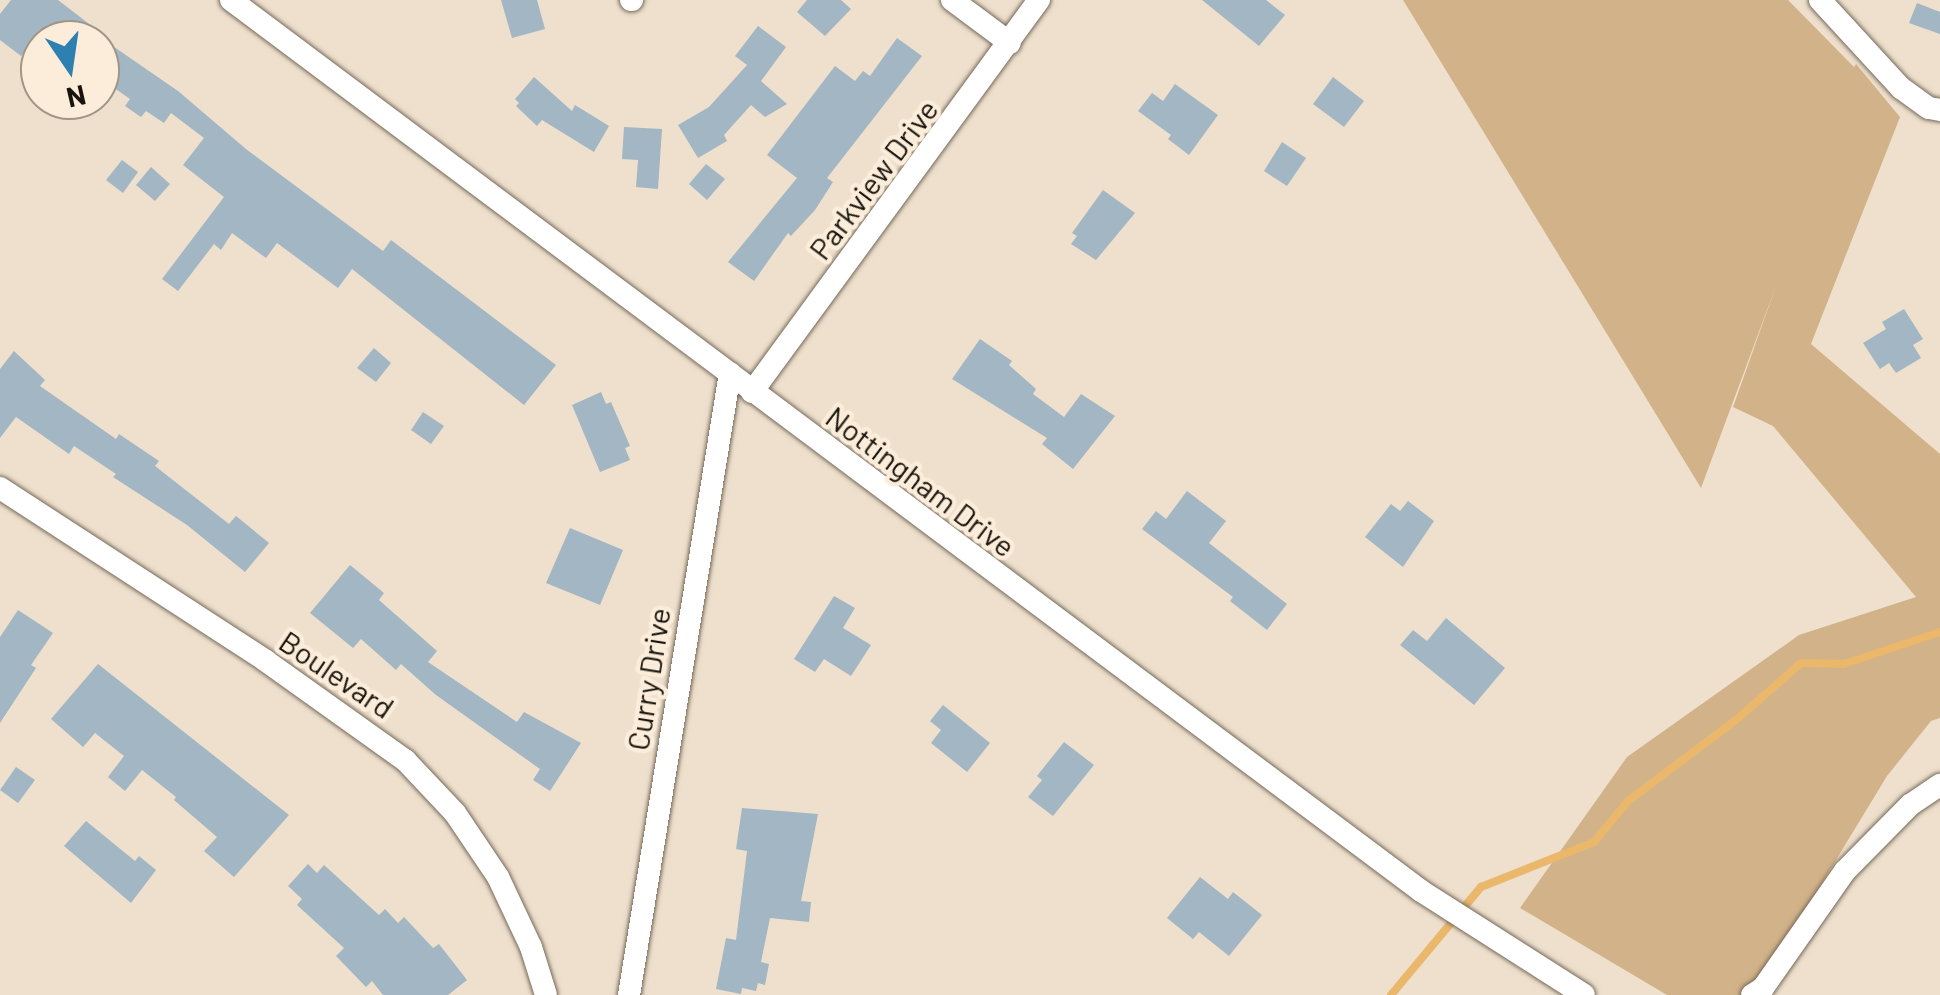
<!DOCTYPE html>
<html>
<head>
<meta charset="utf-8">
<style>
  body { margin:0 }
  #map { position:relative; width:1940px; height:995px; overflow:hidden; background:#eee0cd; font-family:Barlow,sans-serif }
  div>[style] { position:absolute }
  [style*='--x'] { left:calc(var(--x)*1px); top:calc(var(--y)*1px); width:calc(var(--w)*1px); rotate:calc(var(--a)*1deg) }
  .green>* { inset:0; background:#d2b389 }
  .stream>* { height:8px; margin:-4px; padding:0 4px; transform-origin:4px; border-radius:4px; background:#eab76b }
  .building>* { inset:0; background:#a2b6c3 }
  .roads { filter:drop-shadow(0 0 2px #766959) drop-shadow(0 0 2px #766959) }
  .minor>* { height:22px; margin:-11px; padding:0 11px; transform-origin:11px; border-radius:11px; background:#fff }
  span { translate:-50% -50%; white-space:nowrap; text-align:center; line-height:1.15; -webkit-text-stroke:9px #fbedda; paint-order:stroke }
  .street-label { font-size:30px; color:#18130c }
  .north { position:absolute; left:20px; top:20px; width:100px; height:100px; box-sizing:border-box; background:#fbedda; border:2px solid #a09688; border-radius:50%; rotate:167deg; font-size:28px; font-weight:700; line-height:40px; text-align:center; color:#18130c }
  .north::after { content:''; display:block; margin:auto; width:35px; height:45px; background:#2e80b1; clip-path:polygon(50% 0,100% 100%,50% 72%,0 100%) }
</style>
</head>
<body>
<div id="map">
  <div class="green">
    <i style="clip-path:polygon(1403px 0,1788px 0,1854px 67px,1856px 64px,1900px 117px,1811px 344px,1940px 454px,1940px 718px,1931px 721px,1887px 776px,1754px 995px,1667px 995px,1520px 908px,1627px 757px,1799px 635px,1916px 597px,1773px 426px,1733px 407px,1776px 286px,1701px 488px)"></i>
  </div>
  <div class="stream">
    <i style="--x:1391;--y:995;--w:141;--a:-50.2"></i>
    <i style="--x:1481;--y:887;--w:122;--a:-21.7"></i>
    <i style="--x:1594;--y:842;--w:53;--a:-50.3"></i>
    <i style="--x:1628;--y:801;--w:135;--a:-36.9"></i>
    <i style="--x:1736;--y:720;--w:86;--a:-41.2"></i>
    <i style="--x:1801;--y:663;--w:43;--a:1.3"></i>
    <i style="--x:1844;--y:664;--w:101;--a:-18.4"></i>
  </div>
  <div class="building">
    <i style="clip-path:polygon(11px 0,58px 0,110px 40px,104px 40px,178px 91px,246px 149px,383px 251px,391px 240px,556px 365px,524px 405px,352px 269px,338px 288px,277px 243px,266px 258px,232px 233px,221px 250px,214px 244px,178px 291px,162px 279px,224px 197px,183px 165px,204px 138px,171px 113px,164px 123px,146px 111px,141px 117px,125px 106px,130px 99px,100px 78px,100px 40px,34px 40px,21px 56px,0 40px,0 14px)"></i>
    <i style="clip-path:polygon(501px 0,537px 0,545px 29px,512px 38px)"></i>
    <i style="clip-path:polygon(807px 0,841px 0,851px 9px,825px 36px,797px 12px)"></i>
    <i style="clip-path:polygon(1202px 0,1266px 0,1285px 15px,1259px 46px)"></i>
    <i style="clip-path:polygon(1917px 3px,1940px 12px,1940px 34px,1909px 23px)"></i>
    <i style="clip-path:polygon(758px 26px,786px 47px,761px 81px,787px 104px,765px 117px,751px 105px,724px 135px,727px 141px,698px 158px,678px 125px,709px 107px,747px 65px,735px 56px)"></i>
    <i style="clip-path:polygon(897px 38px,922px 56px,827px 178px,833px 182px,815px 210px,791px 236px,788px 233px,754px 281px,728px 262px,797px 178px,767px 155px,835px 66px,855px 81px,863px 71px,870px 76px)"></i>
    <i style="clip-path:polygon(534px 77px,572px 111px,575px 105px,609px 126px,594px 152px,542px 120px,537px 126px,516px 106px,519px 103px,515px 99px)"></i>
    <i style="clip-path:polygon(1333px 77px,1364px 101px,1344px 127px,1313px 104px)"></i>
    <i style="clip-path:polygon(1175px 84px,1218px 115px,1189px 155px,1168px 139px,1171px 135px,1138px 111px,1152px 93px,1163px 101px)"></i>
    <i style="clip-path:polygon(624px 127px,662px 129px,658px 189px,636px 187px,638px 160px,622px 159px)"></i>
    <i style="clip-path:polygon(1282px 142px,1306px 158px,1287px 186px,1264px 171px)"></i>
    <i style="clip-path:polygon(122px 160px,138px 172px,123px 193px,106px 180px)"></i>
    <i style="clip-path:polygon(706px 164px,725px 179px,707px 200px,689px 184px)"></i>
    <i style="clip-path:polygon(151px 167px,170px 184px,155px 201px,136px 185px)"></i>
    <i style="clip-path:polygon(1103px 190px,1135px 213px,1096px 260px,1071px 244px,1077px 236px,1072px 233px)"></i>
    <i style="clip-path:polygon(1904px 309px,1923px 339px,1913px 345px,1921px 358px,1896px 373px,1889px 363px,1880px 369px,1863px 343px,1886px 329px,1882px 322px)"></i>
    <i style="clip-path:polygon(980px 339px,1012px 361px,1009px 365px,1036px 389px,1033px 394px,1064px 417px,1081px 394px,1115px 416px,1073px 469px,1042px 444px,1047px 438px,952px 379px)"></i>
    <i style="clip-path:polygon(374px 348px,391px 363px,376px 382px,357px 368px)"></i>
    <i style="clip-path:polygon(14px 351px,45px 380px,40px 386px,116px 439px,119px 434px,159px 461px,155px 466px,229px 524px,236px 516px,269px 543px,245px 572px,187px 525px,113px 477px,116px 474px,74px 446px,69px 454px,16px 417px,0 438px,0 369px)"></i>
    <i style="clip-path:polygon(601px 392px,606px 404px,611px 402px,630px 446px,625px 448px,630px 460px,600px 472px,572px 405px)"></i>
    <i style="clip-path:polygon(423px 412px,444px 426px,431px 444px,411px 430px)"></i>
    <i style="clip-path:polygon(1187px 491px,1226px 521px,1209px 543px,1287px 604px,1267px 630px,1230px 601px,1233px 597px,1142px 529px,1156px 511px,1166px 519px)"></i>
    <i style="clip-path:polygon(1408px 501px,1434px 521px,1403px 567px,1365px 537px,1391px 504px,1400px 511px)"></i>
    <i style="clip-path:polygon(570px 528px,623px 550px,600px 605px,546px 583px)"></i>
    <i style="clip-path:polygon(350px 565px,384px 593px,379px 600px,437px 651px,428px 662px,517px 722px,524px 712px,581px 743px,550px 791px,533px 780px,540px 769px,436px 695px,401px 664px,396px 670px,361px 639px,353px 648px,310px 613px)"></i>
    <i style="clip-path:polygon(834px 596px,855px 608px,843px 628px,871px 645px,851px 676px,824px 659px,815px 672px,794px 659px)"></i>
    <i style="clip-path:polygon(18px 610px,53px 633px,31px 665px,36px 668px,0 723px,0 637px)"></i>
    <i style="clip-path:polygon(1446px 618px,1505px 668px,1474px 705px,1400px 645px,1413px 630px,1427px 641px)"></i>
    <i style="clip-path:polygon(98px 664px,289px 815px,234px 877px,204px 851px,217px 837px,174px 800px,176px 797px,142px 770px,125px 791px,108px 777px,124px 756px,95px 733px,83px 747px,51px 719px)"></i>
    <i style="clip-path:polygon(943px 705px,990px 743px,967px 772px,931px 743px,941px 730px,930px 721px)"></i>
    <i style="clip-path:polygon(1064px 742px,1094px 765px,1053px 816px,1028px 797px,1042px 780px,1037px 776px)"></i>
    <i style="clip-path:polygon(16px 767px,35px 780px,18px 803px,0 790px)"></i>
    <i style="clip-path:polygon(742px 808px,818px 814px,801px 901px,811px 902px,809px 922px,770px 918px,761px 962px,769px 964px,765px 985px,758px 983px,756px 991px,742px 988px,741px 994px,716px 989px,726px 938px,736px 940px,747px 851px,736px 849px)"></i>
    <i style="clip-path:polygon(86px 821px,135px 861px,139px 856px,156px 870px,131px 903px,64px 846px)"></i>
    <i style="clip-path:polygon(308px 864px,317px 873px,324px 865px,379px 915px,385px 909px,398px 923px,404px 917px,433px 948px,439px 944px,467px 980px,448px 995px,383px 995px,372px 981px,366px 987px,336px 956px,344px 948px,297px 905px,302px 899px,288px 886px)"></i>
    <i style="clip-path:polygon(1200px 877px,1228px 899px,1233px 892px,1262px 915px,1229px 956px,1199px 932px,1193px 939px,1167px 918px)"></i>
  </div>
  <div class="roads">
    <div class="minor">
      <i style="--x:231;--y:0;--w:1487;--a:36.82"></i>
      <i style="--x:1421;--y:891;--w:193;--a:32.5"></i>
      <i style="--x:631;--y:0;--w:1;--a:0"></i>
      <i style="--x:952;--y:0;--w:72;--a:36.6"></i>
      <i style="--x:1820;--y:0;--w:120;--a:47.4"></i>
      <i style="--x:1901;--y:88;--w:34;--a:36"></i>
      <i style="--x:1929;--y:108;--w:11;--a:10"></i>
      <i style="--x:752;--y:392;--w:486;--a:-53.8"></i>
      <i style="--x:0;--y:488;--w:317;--a:33"></i>
      <i style="--x:266;--y:661;--w:171;--a:35.5"></i>
      <i style="--x:405;--y:760;--w:73;--a:46.7"></i>
      <i style="--x:455;--y:813;--w:77;--a:56.1"></i>
      <i style="--x:498;--y:877;--w:77;--a:64.8"></i>
      <i style="--x:531;--y:947;--w:50;--a:72.6"></i>
      <i style="--x:629;--y:995;--w:630;--a:-80.78"></i>
      <i style="--x:1752;--y:995;--w:13;--a:-32"></i>
      <i style="--x:1763;--y:988;--w:143;--a:-55"></i>
      <i style="--x:1845;--y:871;--w:93;--a:-45.4"></i>
      <i style="--x:1910;--y:805;--w:36;--a:-34"></i>
    </div>
  </div>
  <div class="street-label">
    <span style="left:873px;top:179px;rotate:-53deg">Parkview Drive</span>
    <span style="left:921px;top:481px;rotate:37deg">Nottingham Drive</span>
    <span style="left:337px;top:674px;rotate:34deg">Boulevard</span>
    <span style="left:648px;top:679px;rotate:-81deg">Curry Drive</span>
  </div>
  <div class="north">N</div>
</div>
</body>
</html>
